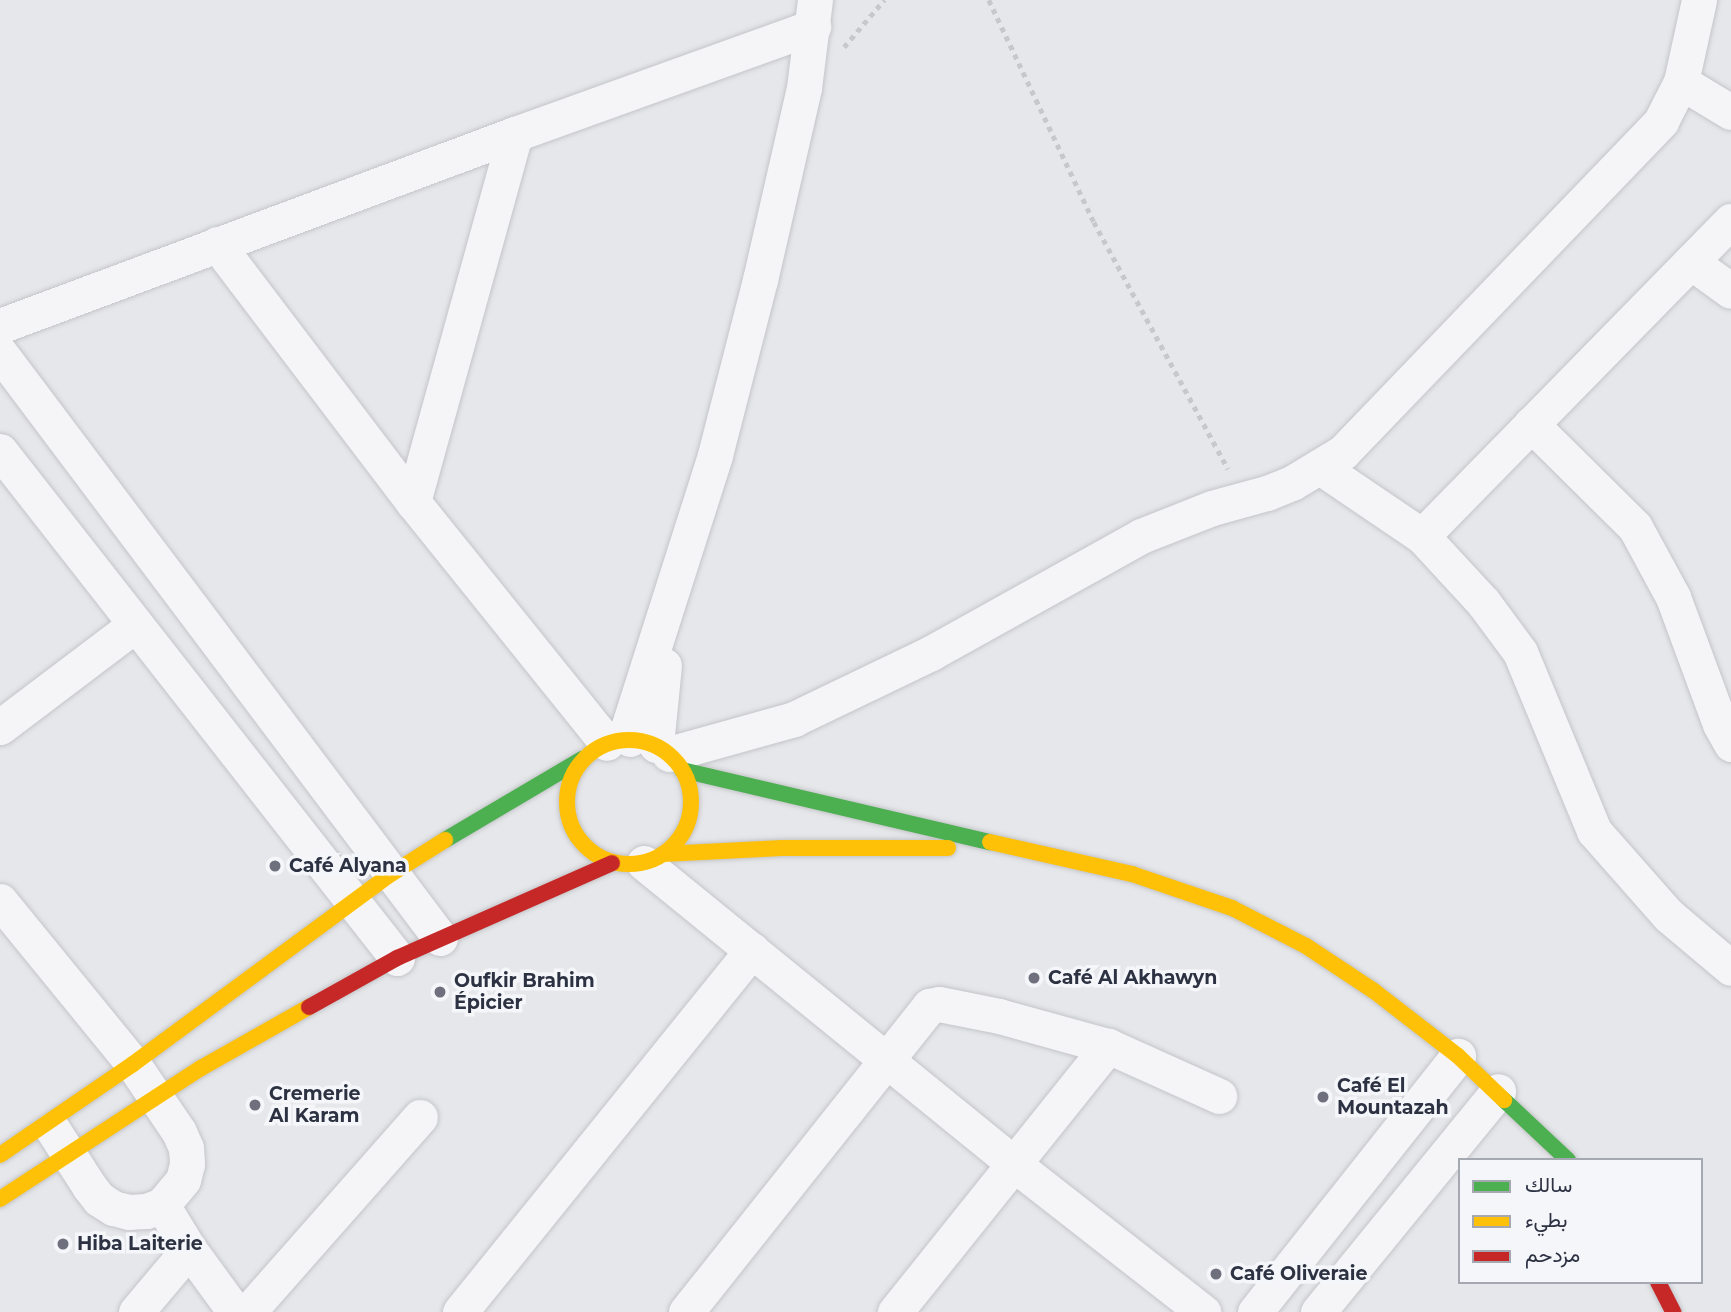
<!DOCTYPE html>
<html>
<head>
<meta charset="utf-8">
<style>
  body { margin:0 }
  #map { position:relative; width:1731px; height:1312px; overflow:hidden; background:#e6e7ea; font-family:Montserrat,Vazirmatn,sans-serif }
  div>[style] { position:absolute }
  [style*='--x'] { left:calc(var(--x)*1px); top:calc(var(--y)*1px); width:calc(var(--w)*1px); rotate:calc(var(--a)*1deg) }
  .path>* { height:4.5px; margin-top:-2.25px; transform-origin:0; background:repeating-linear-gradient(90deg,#c7c8cc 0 5px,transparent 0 10px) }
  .roads { filter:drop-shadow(0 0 2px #c4c5c8) drop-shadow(0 0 2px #c4c5c8) }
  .street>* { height:35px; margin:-17.5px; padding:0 17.5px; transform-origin:17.5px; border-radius:17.5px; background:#f5f5f7 }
  .fast>* { height:16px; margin:-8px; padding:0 8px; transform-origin:8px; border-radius:8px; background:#4caf50 }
  .slow>* { height:16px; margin:-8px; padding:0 8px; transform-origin:8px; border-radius:8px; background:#ffc107 }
  .slow>.ring { margin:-8px; padding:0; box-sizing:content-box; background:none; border:16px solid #ffc107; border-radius:50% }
  .jam>* { height:16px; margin:-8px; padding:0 8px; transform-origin:8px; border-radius:8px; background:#c62828 }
  .dots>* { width:19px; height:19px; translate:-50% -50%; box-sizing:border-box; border:4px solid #f4f6f9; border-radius:50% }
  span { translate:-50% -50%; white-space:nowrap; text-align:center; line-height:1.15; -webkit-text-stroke:7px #f4f6f9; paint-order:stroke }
  .poi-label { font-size:19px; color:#2d3243; font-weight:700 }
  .left { translate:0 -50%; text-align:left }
  .legend { position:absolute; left:1458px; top:1158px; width:245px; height:126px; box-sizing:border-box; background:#f4f6f9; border:2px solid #a4a8b0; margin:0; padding:9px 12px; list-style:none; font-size:21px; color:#2d3243 }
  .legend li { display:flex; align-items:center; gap:14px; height:35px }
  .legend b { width:35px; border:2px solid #a4a8b0 }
</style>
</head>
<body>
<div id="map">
  <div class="path">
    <i style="--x:989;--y:0;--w:246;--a:64.7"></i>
    <i style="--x:1094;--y:222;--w:281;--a:61.5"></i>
    <i style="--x:844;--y:47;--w:62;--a:-49.6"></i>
  </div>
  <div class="roads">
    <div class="street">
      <i style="--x:1681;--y:82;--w:58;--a:31"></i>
      <i style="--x:217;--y:244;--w:324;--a:52.8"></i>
      <i style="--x:413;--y:502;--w:309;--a:51.2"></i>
      <i style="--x:1691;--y:262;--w:49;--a:35.9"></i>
      <i style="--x:0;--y:326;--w:550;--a:-20.45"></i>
      <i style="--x:515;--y:134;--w:317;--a:-19.8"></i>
      <i style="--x:0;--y:353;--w:732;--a:53.05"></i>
      <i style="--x:1531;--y:424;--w:146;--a:44.7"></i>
      <i style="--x:1635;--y:527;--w:80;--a:61.5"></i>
      <i style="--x:1673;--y:597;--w:135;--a:69.7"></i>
      <i style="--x:1720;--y:724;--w:23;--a:61"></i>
      <i style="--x:0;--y:451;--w:644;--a:51.94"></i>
      <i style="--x:1320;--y:467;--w:123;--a:34.1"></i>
      <i style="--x:1422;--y:536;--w:90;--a:47.3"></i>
      <i style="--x:1483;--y:602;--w:62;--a:53.5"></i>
      <i style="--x:1520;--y:652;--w:194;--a:67.5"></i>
      <i style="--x:1594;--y:831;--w:112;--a:48.6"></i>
      <i style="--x:1668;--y:915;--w:82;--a:40.1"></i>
      <i style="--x:413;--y:502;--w:382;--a:-74.5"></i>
      <i style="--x:1422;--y:536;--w:441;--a:-45.6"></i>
      <i style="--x:0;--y:727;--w:169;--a:-37.1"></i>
      <i style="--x:630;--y:739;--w:11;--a:-100"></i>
      <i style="--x:628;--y:728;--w:287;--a:-72.3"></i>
      <i style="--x:715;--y:455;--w:181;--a:-75.6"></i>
      <i style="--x:760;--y:280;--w:197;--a:-77.1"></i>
      <i style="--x:804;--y:88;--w:89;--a:-82.9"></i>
      <i style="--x:656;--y:745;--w:80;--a:-84.3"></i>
      <i style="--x:669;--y:754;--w:130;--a:-15.6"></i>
      <i style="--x:794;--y:719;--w:152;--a:-25.7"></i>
      <i style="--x:931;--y:653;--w:240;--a:-29.1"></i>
      <i style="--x:1141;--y:536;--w:76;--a:-21.5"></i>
      <i style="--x:1212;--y:508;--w:57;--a:-15.3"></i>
      <i style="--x:1267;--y:493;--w:27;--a:-22"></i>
      <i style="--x:1292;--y:483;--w:60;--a:-31.3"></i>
      <i style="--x:1343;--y:452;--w:459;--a:-46.1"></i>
      <i style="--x:1661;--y:121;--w:44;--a:-62.9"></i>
      <i style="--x:1681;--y:82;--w:84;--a:-77.6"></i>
      <i style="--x:644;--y:863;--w:478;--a:39.1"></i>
      <i style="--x:1015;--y:1165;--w:239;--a:38"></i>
      <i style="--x:0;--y:901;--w:210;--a:50.8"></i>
      <i style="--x:133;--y:1064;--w:82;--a:55.9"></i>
      <i style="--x:179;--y:1132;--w:17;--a:66"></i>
      <i style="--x:186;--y:1148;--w:16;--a:86"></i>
      <i style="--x:187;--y:1164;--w:16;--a:104"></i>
      <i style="--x:183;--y:1180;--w:33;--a:130"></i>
      <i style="--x:162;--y:1205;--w:17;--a:159"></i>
      <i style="--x:146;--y:1211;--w:17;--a:177"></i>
      <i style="--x:129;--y:1212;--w:16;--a:-166"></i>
      <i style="--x:113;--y:1208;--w:17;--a:-147"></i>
      <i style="--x:99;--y:1199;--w:16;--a:-128"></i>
      <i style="--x:89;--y:1186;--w:67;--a:-122.7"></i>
      <i style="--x:162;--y:1205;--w:52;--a:58.5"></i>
      <i style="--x:189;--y:1249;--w:78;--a:53.9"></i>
      <i style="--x:136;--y:1312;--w:82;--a:-49.9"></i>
      <i style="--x:248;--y:1312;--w:260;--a:-48.6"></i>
      <i style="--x:460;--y:1312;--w:465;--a:-51.1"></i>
      <i style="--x:686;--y:1312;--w:391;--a:-51.5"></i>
      <i style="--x:929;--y:1006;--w:10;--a:-11"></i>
      <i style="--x:939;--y:1004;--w:61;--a:11.3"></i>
      <i style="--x:999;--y:1016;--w:113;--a:15.4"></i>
      <i style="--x:1108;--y:1046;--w:122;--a:24.2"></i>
      <i style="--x:895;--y:1312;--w:341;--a:-51.3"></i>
      <i style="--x:1255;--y:1312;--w:327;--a:-51.6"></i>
      <i style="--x:1318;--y:1312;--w:285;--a:-50.8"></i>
    </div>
    <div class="fast">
      <i style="--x:682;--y:770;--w:316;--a:13.2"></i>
      <i style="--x:445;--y:840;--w:159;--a:-30.6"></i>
      <i style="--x:1504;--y:1100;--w:88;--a:43.2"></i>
    </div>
    <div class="slow">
      <i class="ring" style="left:567px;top:740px;width:108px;height:108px"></i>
      <i style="--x:990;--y:842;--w:146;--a:12.7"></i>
      <i style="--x:1132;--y:874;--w:106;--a:18.8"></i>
      <i style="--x:1232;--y:908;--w:83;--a:27.2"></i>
      <i style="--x:1306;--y:946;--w:82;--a:33.5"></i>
      <i style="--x:1374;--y:991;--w:106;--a:37.7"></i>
      <i style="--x:1458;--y:1056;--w:64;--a:43.7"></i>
      <i style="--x:663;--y:854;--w:119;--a:-2.9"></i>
      <i style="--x:782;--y:848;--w:166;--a:0"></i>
      <i style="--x:0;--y:1155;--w:161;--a:-34.4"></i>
      <i style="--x:133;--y:1064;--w:320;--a:-36.4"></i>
      <i style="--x:391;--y:874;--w:64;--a:-32.2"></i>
      <i style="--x:0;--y:1199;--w:240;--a:-33.1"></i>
      <i style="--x:201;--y:1068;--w:124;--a:-29.5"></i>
    </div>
    <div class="jam">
      <i style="--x:309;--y:1007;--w:101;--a:-29.1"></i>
      <i style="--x:397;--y:958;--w:235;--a:-23.8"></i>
      <i style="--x:1658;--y:1282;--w:34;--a:63"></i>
    </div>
  </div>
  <div class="dots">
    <i style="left:275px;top:866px;background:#6e717d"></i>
    <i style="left:1034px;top:978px;background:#6e717d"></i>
    <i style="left:440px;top:992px;background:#6e717d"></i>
    <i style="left:1323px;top:1097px;background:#6e717d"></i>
    <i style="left:255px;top:1105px;background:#6e717d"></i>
    <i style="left:63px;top:1244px;background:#6e717d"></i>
    <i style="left:1216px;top:1274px;background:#6e717d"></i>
  </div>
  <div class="poi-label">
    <span class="left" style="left:289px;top:866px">Café Alyana</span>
    <span class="left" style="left:1048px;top:978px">Café Al Akhawyn</span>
    <span class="left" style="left:454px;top:992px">Oufkir Brahim<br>Épicier</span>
    <span class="left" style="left:1337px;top:1097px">Café El<br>Mountazah</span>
    <span class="left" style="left:269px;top:1105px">Cremerie<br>Al Karam</span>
    <span class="left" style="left:77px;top:1244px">Hiba Laiterie</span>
    <span class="left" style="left:1230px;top:1274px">Café Oliveraie</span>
  </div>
  <ul class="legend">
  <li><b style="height:9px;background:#4caf50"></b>سالك</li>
  <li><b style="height:9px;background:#ffc107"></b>بطيء</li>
  <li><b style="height:9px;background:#c62828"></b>مزدحم</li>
  </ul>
</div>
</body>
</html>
